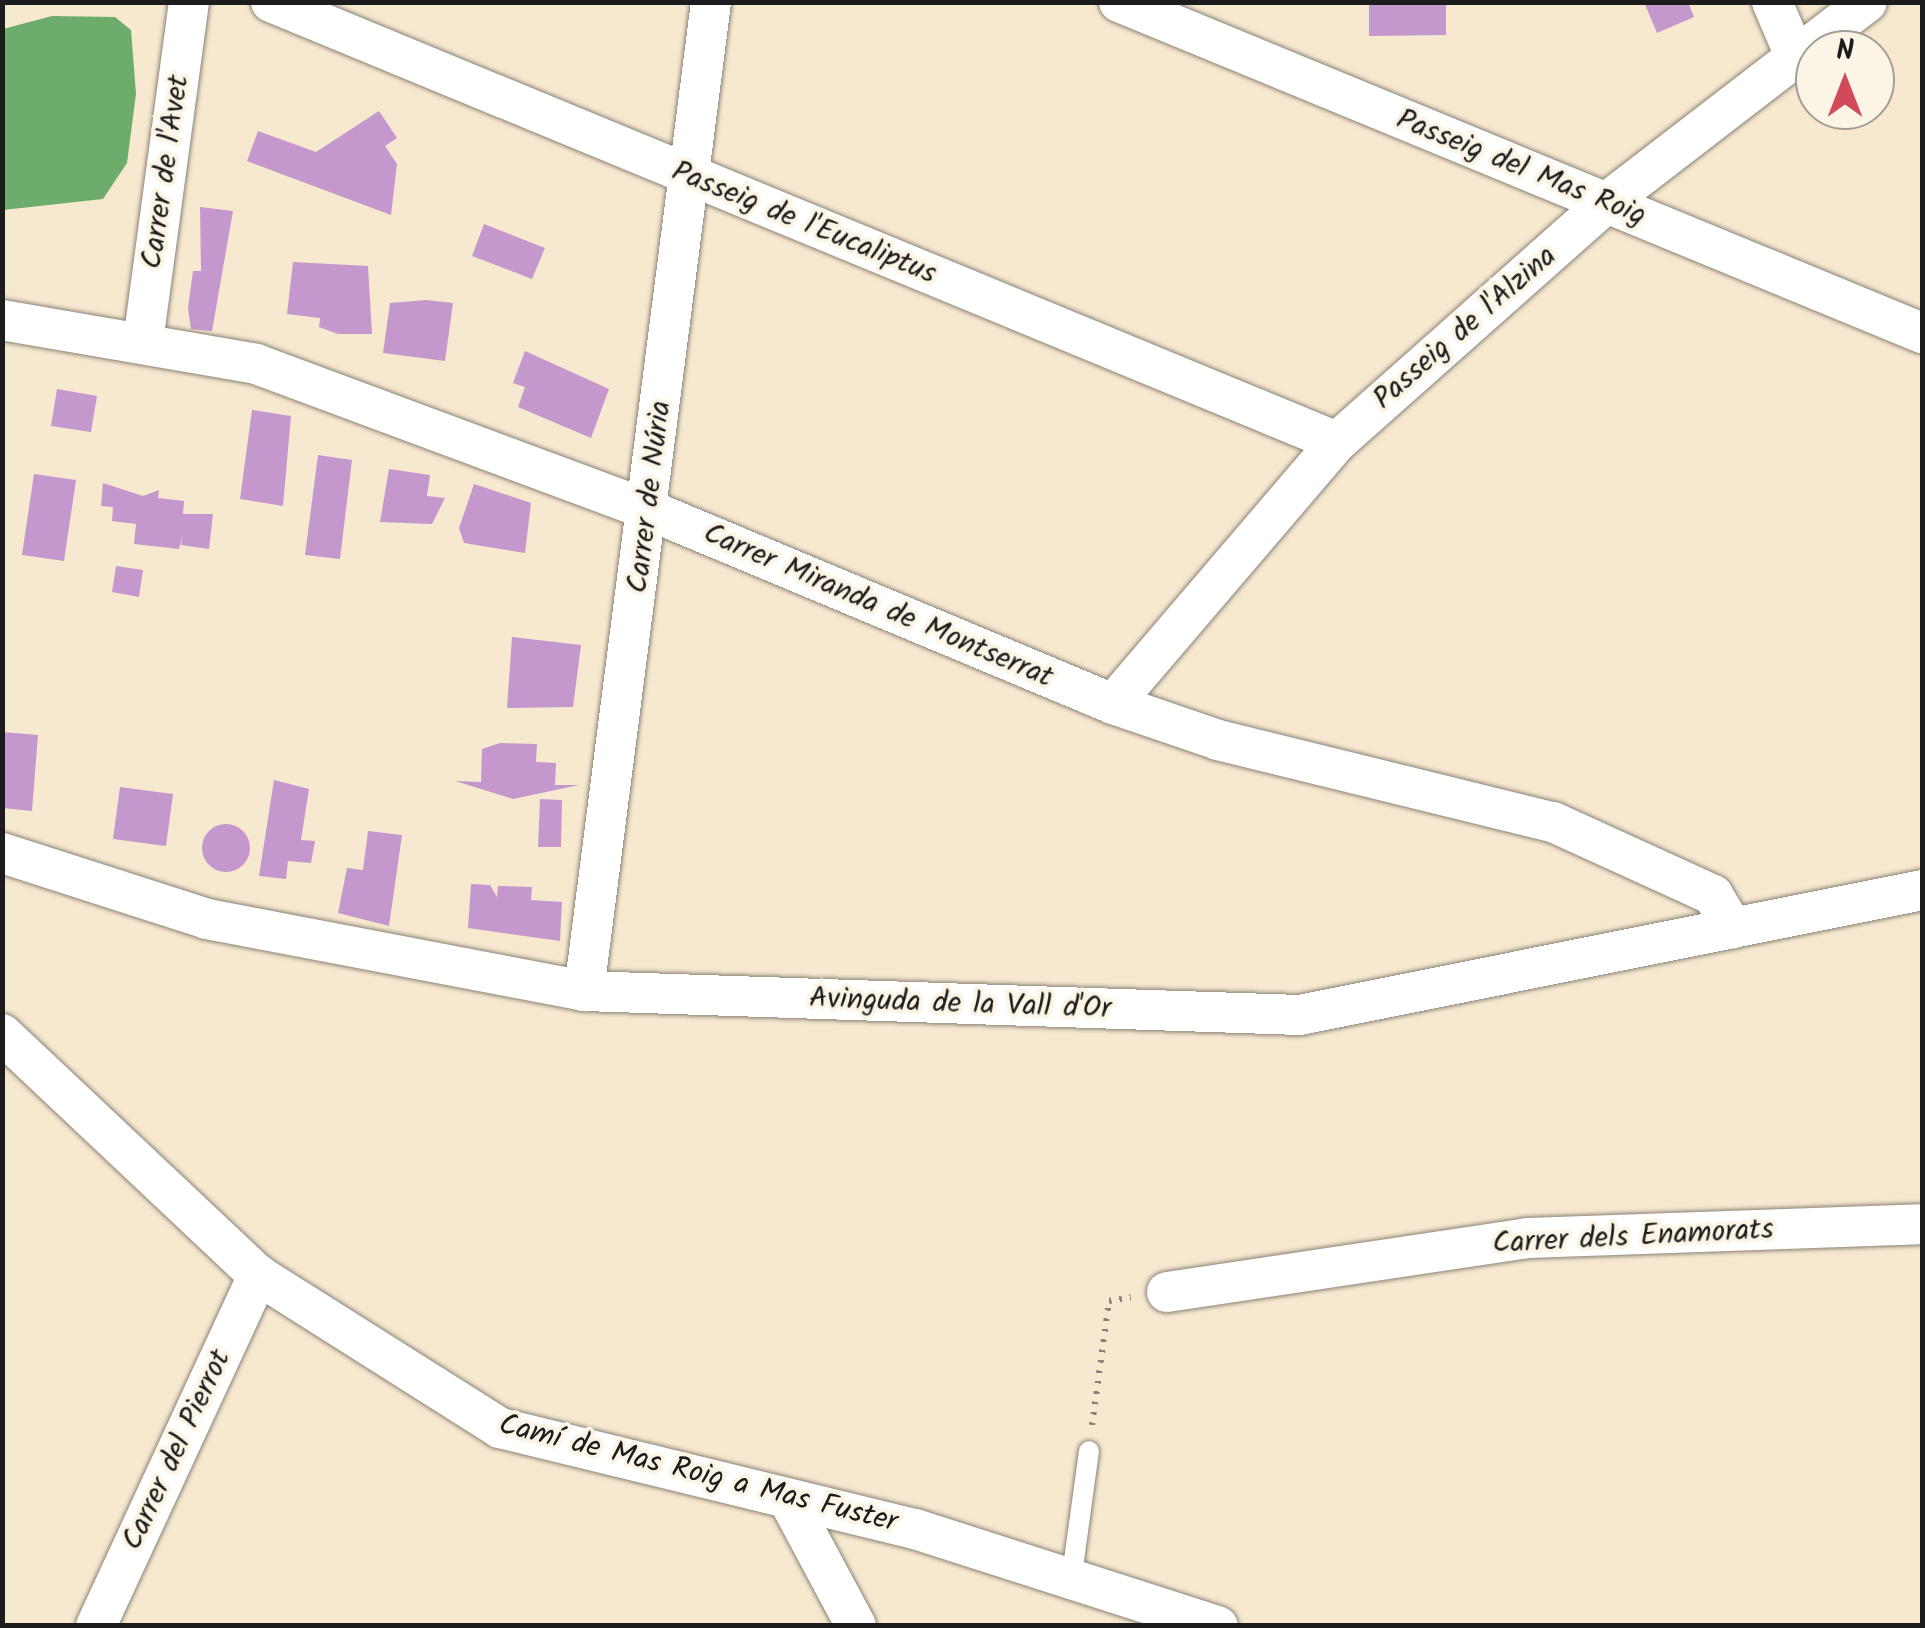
<!DOCTYPE html>
<html>
<head>
<meta charset="utf-8">
<style>
  body { margin:0 }
  #map { position:relative; width:1925px; height:1628px; overflow:hidden; background:#f7e8d0; font-family:Kalam,sans-serif }
  div>[style] { position:absolute }
  [style*='--x'] { left:calc(var(--x)*1px); top:calc(var(--y)*1px); width:calc(var(--w)*1px); rotate:calc(var(--a)*1deg) }
  .forest>* { inset:0; background:#6eac6c }
  .building>* { inset:0; background:#c498cd }
  .round { border-radius:50% }
  .path>* { height:6px; margin-top:-3px; transform-origin:0; background:repeating-linear-gradient(90deg,#8a8276 0 2.5px,transparent 0 10.5px) }
  .roads { filter:drop-shadow(0 0 2px #8a8276) drop-shadow(0 0 2px #8a8276) }
  .service>* { height:20px; margin:-10px; padding:0 10px; transform-origin:10px; border-radius:10px; background:#fff }
  .minor>* { height:40px; margin:-20px; padding:0 20px; transform-origin:20px; border-radius:20px; background:#fff }
  span { translate:-50% -50%; white-space:nowrap; text-align:center; line-height:1.15; -webkit-text-stroke:8px #fcf5e5; paint-order:stroke }
  .street-label { font-size:30px; color:#1c1c1c }
  .frame { position:absolute; inset:0; border:5px solid #1c1c1c; pointer-events:none }
  .north { position:absolute; left:1795px; top:30px; width:100px; height:100px; box-sizing:border-box; background:#fcf5e5; border:2px solid #a29e95; border-radius:50%; rotate:0deg; font-size:28px; font-weight:700; line-height:40px; text-align:center; color:#1c1c1c }
  .north::after { content:''; display:block; margin:auto; width:35px; height:45px; background:#d1495b; clip-path:polygon(50% 0,100% 100%,50% 72%,0 100%) }
</style>
</head>
<body>
<div id="map">
  <div class="forest">
    <i style="clip-path:polygon(52px 16px,115px 17px,131px 30px,136px 94px,127px 163px,103px 199px,3px 210px,3px 29px)"></i>
  </div>
  <div class="building">
    <i style="clip-path:polygon(1369px 2px,1446px 2px,1446px 35px,1369px 36px)"></i>
    <i style="clip-path:polygon(1644px 2px,1688px 2px,1694px 17px,1657px 33px)"></i>
    <i style="clip-path:polygon(379px 111px,397px 138px,385px 146px,397px 164px,391px 215px,247px 161px,258px 131px,316px 152px)"></i>
    <i style="clip-path:polygon(200px 207px,233px 211px,212px 331px,191px 329px,188px 308px,193px 271px,201px 271px)"></i>
    <i style="clip-path:polygon(484px 224px,545px 248px,532px 279px,472px 256px)"></i>
    <i style="clip-path:polygon(293px 262px,368px 266px,372px 334px,338px 334px,319px 327px,320px 318px,287px 314px)"></i>
    <i style="clip-path:polygon(426px 300px,453px 303px,445px 361px,383px 353px,390px 303px)"></i>
    <i style="clip-path:polygon(525px 351px,609px 389px,591px 438px,518px 407px,525px 387px,513px 383px)"></i>
    <i style="clip-path:polygon(57px 389px,97px 396px,91px 432px,51px 426px)"></i>
    <i style="clip-path:polygon(252px 410px,291px 416px,283px 506px,240px 499px)"></i>
    <i style="clip-path:polygon(318px 455px,352px 460px,340px 559px,305px 555px)"></i>
    <i style="clip-path:polygon(389px 469px,430px 475px,427px 496px,445px 498px,432px 524px,380px 522px)"></i>
    <i style="clip-path:polygon(34px 474px,76px 480px,64px 561px,22px 555px)"></i>
    <i style="clip-path:polygon(103px 483px,143px 496px,159px 490px,158px 498px,184px 501px,183px 514px,213px 514px,209px 549px,181px 545px,183px 534px,179px 549px,134px 544px,136px 524px,112px 521px,113px 507px,101px 506px)"></i>
    <i style="clip-path:polygon(474px 484px,531px 503px,525px 553px,464px 543px,459px 528px)"></i>
    <i style="clip-path:polygon(116px 566px,143px 570px,139px 597px,112px 592px)"></i>
    <i style="clip-path:polygon(512px 637px,581px 645px,573px 707px,507px 708px)"></i>
    <i style="clip-path:polygon(2px 732px,38px 735px,32px 811px,2px 808px)"></i>
    <i style="clip-path:polygon(500px 743px,537px 744px,536px 762px,556px 763px,555px 785px,579px 785px,513px 799px,455px 781px,481px 782px,482px 749px)"></i>
    <i style="clip-path:polygon(274px 780px,309px 789px,301px 840px,315px 841px,311px 863px,288px 861px,286px 879px,259px 876px)"></i>
    <i style="clip-path:polygon(120px 787px,173px 794px,166px 846px,113px 839px)"></i>
    <i style="clip-path:polygon(540px 799px,562px 800px,561px 847px,538px 847px)"></i>
    <i class="round" style="left:202px;top:824px;width:48px;height:48px"></i>
    <i style="clip-path:polygon(368px 831px,402px 835px,389px 926px,338px 913px,347px 868px,363px 870px)"></i>
    <i style="clip-path:polygon(471px 884px,490px 885px,497px 897px,498px 886px,532px 887px,531px 900px,562px 902px,560px 941px,468px 928px)"></i>
  </div>
  <div class="path">
    <i style="--x:1092;--y:1425;--w:125;--a:-82.2"></i>
    <i style="--x:1109;--y:1301;--w:22;--a:-10"></i>
  </div>
  <div class="roads">
    <div class="service">
      <i style="--x:1072;--y:1575;--w:125;--a:-82.2"></i>
    </div>
    <div class="minor">
      <i style="--x:271;--y:2;--w:1153;--a:22.43"></i>
      <i style="--x:1119;--y:2;--w:869;--a:22.4"></i>
      <i style="--x:1772;--y:2;--w:66;--a:66.9"></i>
      <i style="--x:2;--y:320;--w:258;--a:9.8"></i>
      <i style="--x:256;--y:364;--w:419;--a:20.4"></i>
      <i style="--x:649;--y:510;--w:503;--a:22.69"></i>
      <i style="--x:1113;--y:704;--w:111;--a:18.9"></i>
      <i style="--x:1218;--y:740;--w:345;--a:13.8"></i>
      <i style="--x:1553;--y:822;--w:176;--a:24.5"></i>
      <i style="--x:1713;--y:895;--w:39;--a:59"></i>
      <i style="--x:143;--y:342;--w:343;--a:-82.3"></i>
      <i style="--x:1113;--y:704;--w:345;--a:-49.5"></i>
      <i style="--x:1337;--y:442;--w:360;--a:-41.6"></i>
      <i style="--x:1606;--y:203;--w:329;--a:-37.6"></i>
      <i style="--x:2;--y:853;--w:215;--a:17.8"></i>
      <i style="--x:207;--y:919;--w:384;--a:10.8"></i>
      <i style="--x:584;--y:991;--w:716;--a:1.92"></i>
      <i style="--x:1300;--y:1015;--w:634;--a:-11.36"></i>
      <i style="--x:584;--y:991;--w:997;--a:-82.68"></i>
      <i style="--x:2;--y:1034;--w:352;--a:43.3"></i>
      <i style="--x:258;--y:1275;--w:286;--a:32.3"></i>
      <i style="--x:500;--y:1428;--w:427;--a:13.7"></i>
      <i style="--x:915;--y:1529;--w:318;--a:17.8"></i>
      <i style="--x:1167;--y:1292;--w:364;--a:-8.5"></i>
      <i style="--x:1527;--y:1238;--w:395;--a:-2"></i>
      <i style="--x:788;--y:1499;--w:144;--a:61.8"></i>
      <i style="--x:96;--y:1626;--w:387;--a:-65.2"></i>
    </div>
  </div>
  <div class="street-label">
    <span style="left:1521px;top:168px;rotate:22deg">Passeig del Mas Roig</span>
    <span style="left:166px;top:172px;rotate:-82deg">Carrer de l'Avet</span>
    <span style="left:804px;top:223px;rotate:22deg">Passeig de l'Eucaliptus</span>
    <span style="left:1465px;top:328px;rotate:-41deg">Passeig de l'Alzina</span>
    <span style="left:650px;top:497px;rotate:-83deg">Carrer de Núria</span>
    <span style="left:878px;top:606px;rotate:23deg">Carrer Miranda de Montserrat</span>
    <span style="left:960px;top:1004px;rotate:2deg">Avinguda de la Vall d'Or</span>
    <span style="left:1633px;top:1237px;rotate:-3deg">Carrer dels Enamorats</span>
    <span style="left:177px;top:1450px;rotate:-65deg">Carrer del Pierrot</span>
    <span style="left:698px;top:1474px;rotate:14deg">Camí de Mas Roig a Mas Fuster</span>
  </div>
  <div class="frame"></div>
  <div class="north">N</div>
</div>
</body>
</html>
